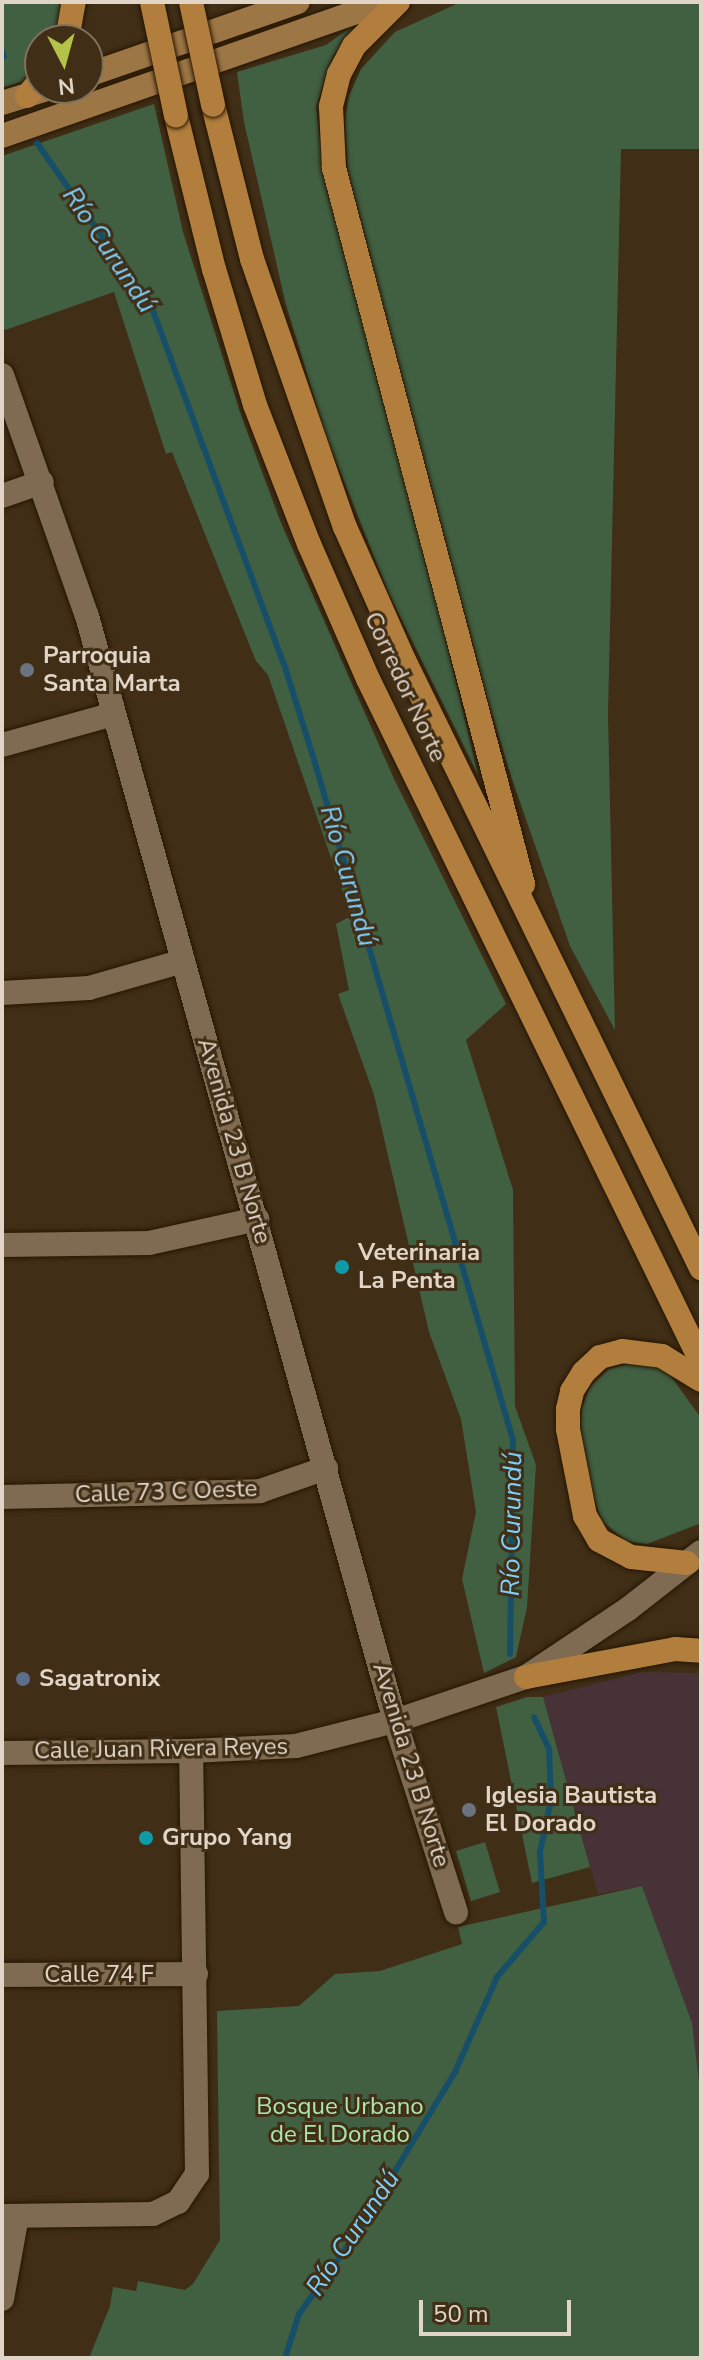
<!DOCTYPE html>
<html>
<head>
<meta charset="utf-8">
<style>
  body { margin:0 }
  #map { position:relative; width:703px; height:2360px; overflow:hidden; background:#402e16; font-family:"Nunito Sans",sans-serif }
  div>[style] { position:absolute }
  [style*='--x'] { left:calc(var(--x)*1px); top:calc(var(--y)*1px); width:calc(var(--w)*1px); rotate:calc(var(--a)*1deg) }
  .education>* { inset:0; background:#473337 }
  .green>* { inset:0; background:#416042 }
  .stream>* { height:6px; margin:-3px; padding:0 3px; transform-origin:3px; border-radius:3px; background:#174f69 }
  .roads { filter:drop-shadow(0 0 2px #261600) drop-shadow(0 0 2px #261600) }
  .minor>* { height:24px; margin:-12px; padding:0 12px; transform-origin:12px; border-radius:12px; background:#7e6b51 }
  .tertiary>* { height:24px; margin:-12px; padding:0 12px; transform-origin:12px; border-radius:12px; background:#7e6b51 }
  .primary>* { height:24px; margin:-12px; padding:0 12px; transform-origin:12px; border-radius:12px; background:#9d7645 }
  .motorway>* { height:24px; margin:-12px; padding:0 12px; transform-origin:12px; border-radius:12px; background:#b27e3d }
  .bridges { filter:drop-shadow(0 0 2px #261600) drop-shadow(0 0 2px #261600) }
  .motorway-bridge>* { height:24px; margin:-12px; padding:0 12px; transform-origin:12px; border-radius:12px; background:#b27e3d }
  .dots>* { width:22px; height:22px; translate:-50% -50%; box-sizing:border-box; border:4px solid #402e16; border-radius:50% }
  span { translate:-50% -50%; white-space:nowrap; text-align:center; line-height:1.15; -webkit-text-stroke:6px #402e16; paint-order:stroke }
  .poi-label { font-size:24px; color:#e0d5c7; font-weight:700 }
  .left { translate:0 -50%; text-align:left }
  .street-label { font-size:24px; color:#e0d5c7 }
  .park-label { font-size:24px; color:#aae7ac }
  .water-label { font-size:26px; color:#7dcffb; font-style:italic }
  .frame { position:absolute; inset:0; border:4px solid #e0d5c7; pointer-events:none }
  .north { position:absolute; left:24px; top:24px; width:80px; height:80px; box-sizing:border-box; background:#402e16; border:2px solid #80715d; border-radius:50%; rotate:174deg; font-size:22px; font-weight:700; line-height:32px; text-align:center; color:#e0d5c7 }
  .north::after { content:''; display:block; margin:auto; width:28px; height:36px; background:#b4c24a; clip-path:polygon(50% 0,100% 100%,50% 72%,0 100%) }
  .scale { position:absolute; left:419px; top:2300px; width:152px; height:36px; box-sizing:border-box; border:4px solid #e0d5c7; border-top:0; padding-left:10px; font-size:24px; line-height:28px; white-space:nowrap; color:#e0d5c7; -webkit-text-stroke:6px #402e16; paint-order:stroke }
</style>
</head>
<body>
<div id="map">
  <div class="education">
    <i style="clip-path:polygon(642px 1672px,701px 1673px,701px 2099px,692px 2023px,642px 1886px,598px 1894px,543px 1697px)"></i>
  </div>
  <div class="green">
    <i style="clip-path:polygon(2px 2px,66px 2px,56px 40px,40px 40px,40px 67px,27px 80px,2px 88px)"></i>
    <i style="clip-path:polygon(461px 2px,701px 2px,701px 149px,621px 149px,608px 714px,615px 1030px,570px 946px,512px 779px,487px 698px,348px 175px,345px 121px,349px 96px,361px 69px,395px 32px)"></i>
    <i style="clip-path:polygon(361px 20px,333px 56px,316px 107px,323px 167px,432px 582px,478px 775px,389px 594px,326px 436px,286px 305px,244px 122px,237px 72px,326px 45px)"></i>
    <i style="clip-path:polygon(154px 104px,183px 232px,242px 418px,281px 523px,394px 779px,506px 1004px,466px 1040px,513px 1190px,515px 1406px,536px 1465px,527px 1607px,516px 1657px,484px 1673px,462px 1579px,476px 1512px,461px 1419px,429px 1332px,374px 1095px,338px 994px,349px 990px,336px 924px,351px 916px,268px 675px,256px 661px,172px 452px,166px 454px,114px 292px,5px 330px,2px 326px,2px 156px)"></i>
    <i style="clip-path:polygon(634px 1363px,658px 1365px,667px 1371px,701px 1418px,701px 1523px,647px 1544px,626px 1541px,602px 1521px,590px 1487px,580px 1433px,582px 1408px,590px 1387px,609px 1369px)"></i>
    <i style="clip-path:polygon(527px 1697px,543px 1697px,590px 1867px,532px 1883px,496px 1707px)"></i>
    <i style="clip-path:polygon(485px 1842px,500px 1892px,471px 1901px,456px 1851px)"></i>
    <i style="clip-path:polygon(642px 1886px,692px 2023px,701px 2099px,701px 2358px,89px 2358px,110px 2306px,113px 2287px,136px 2291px,138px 2281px,185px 2290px,193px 2284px,220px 2240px,217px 2011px,299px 2006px,335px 1974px,380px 1971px,462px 1944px,458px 1927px)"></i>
  </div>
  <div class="stream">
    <i style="--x:2;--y:51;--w:6;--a:72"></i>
    <i style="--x:37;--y:143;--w:201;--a:55.1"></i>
    <i style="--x:152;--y:308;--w:380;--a:69.7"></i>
    <i style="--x:284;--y:664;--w:104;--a:72.6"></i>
    <i style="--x:315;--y:763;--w:705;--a:73.7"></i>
    <i style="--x:513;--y:1440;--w:214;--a:90.8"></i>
    <i style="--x:285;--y:2358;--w:46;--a:-72.3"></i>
    <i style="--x:299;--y:2314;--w:110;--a:-54.6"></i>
    <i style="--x:363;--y:2224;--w:178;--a:-58.8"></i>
    <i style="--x:455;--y:2072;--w:104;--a:-66.1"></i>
    <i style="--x:497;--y:1977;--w:72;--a:-49.5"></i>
    <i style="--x:544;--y:1922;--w:70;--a:-93.3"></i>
    <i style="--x:540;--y:1852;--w:53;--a:-78.1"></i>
    <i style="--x:551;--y:1800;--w:51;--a:-92.2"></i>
    <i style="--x:549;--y:1749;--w:35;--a:-115"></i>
  </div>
  <div class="roads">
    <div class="minor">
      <i style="--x:2;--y:375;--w:256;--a:70.6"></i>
      <i style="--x:87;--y:616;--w:1147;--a:74.43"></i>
      <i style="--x:395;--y:1721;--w:201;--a:72.3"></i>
      <i style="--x:2;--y:496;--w:42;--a:-19.3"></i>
      <i style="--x:2;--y:745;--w:116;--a:-15.5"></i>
      <i style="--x:2;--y:993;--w:87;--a:-3.3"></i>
      <i style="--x:89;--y:988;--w:98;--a:-16"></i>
      <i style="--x:2;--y:1245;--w:147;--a:-0.8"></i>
      <i style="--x:149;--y:1243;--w:111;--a:-12.5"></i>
      <i style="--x:2;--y:1497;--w:258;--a:-1.3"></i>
      <i style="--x:260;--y:1491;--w:70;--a:-19.2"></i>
      <i style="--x:2;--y:1975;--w:194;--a:-0.3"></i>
      <i style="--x:2;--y:2216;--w:151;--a:-0.8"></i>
      <i style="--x:153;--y:2214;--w:28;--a:-26"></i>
      <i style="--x:178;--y:2202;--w:34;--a:-56"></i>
      <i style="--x:197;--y:2174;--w:423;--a:-90.8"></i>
      <i style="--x:2;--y:2299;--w:84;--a:-79.8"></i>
    </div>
    <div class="tertiary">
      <i style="--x:2;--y:1753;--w:189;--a:-0.6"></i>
      <i style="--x:191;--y:1751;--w:105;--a:-2.7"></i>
      <i style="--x:296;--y:1746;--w:102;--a:-14.2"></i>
      <i style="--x:395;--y:1721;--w:138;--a:-18.6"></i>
      <i style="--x:526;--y:1677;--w:123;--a:-33.7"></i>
      <i style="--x:628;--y:1609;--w:93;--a:-38"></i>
    </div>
    <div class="primary">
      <i style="--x:88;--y:75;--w:222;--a:-19.2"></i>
      <i style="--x:2;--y:103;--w:47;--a:-17.3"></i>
      <i style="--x:2;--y:136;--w:406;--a:-19.3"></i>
    </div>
    <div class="motorway">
      <i style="--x:398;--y:2;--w:62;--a:135"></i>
      <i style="--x:354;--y:46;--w:32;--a:118"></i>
      <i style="--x:339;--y:74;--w:34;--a:104"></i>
      <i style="--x:331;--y:107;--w:61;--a:87.2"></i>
      <i style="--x:334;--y:168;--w:741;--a:75.21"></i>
      <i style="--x:67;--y:40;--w:39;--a:-80"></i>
      <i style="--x:27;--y:96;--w:20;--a:-49"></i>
      <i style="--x:213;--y:105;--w:159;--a:75.8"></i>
      <i style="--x:252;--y:259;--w:284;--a:70.9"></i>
      <i style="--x:345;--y:527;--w:145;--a:66.1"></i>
      <i style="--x:404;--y:660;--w:677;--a:63.97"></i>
      <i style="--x:176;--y:116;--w:158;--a:76.1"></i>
      <i style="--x:214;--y:269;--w:142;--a:73.2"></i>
      <i style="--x:255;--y:405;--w:149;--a:68.8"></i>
      <i style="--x:309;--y:544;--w:147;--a:66.4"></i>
      <i style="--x:368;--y:679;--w:759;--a:63.98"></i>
      <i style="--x:687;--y:1563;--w:56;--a:-173.9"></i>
      <i style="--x:631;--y:1557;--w:36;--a:-152"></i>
      <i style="--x:599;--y:1540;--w:28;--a:-120"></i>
      <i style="--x:585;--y:1516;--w:89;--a:-101.1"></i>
      <i style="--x:568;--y:1429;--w:20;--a:-90"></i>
      <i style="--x:568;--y:1409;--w:18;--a:-77"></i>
      <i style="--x:572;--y:1391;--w:22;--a:-58"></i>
      <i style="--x:584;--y:1372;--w:22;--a:-43"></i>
      <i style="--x:600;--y:1357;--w:23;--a:-15"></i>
      <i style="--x:622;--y:1351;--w:40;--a:7.1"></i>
      <i style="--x:662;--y:1356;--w:46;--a:31.6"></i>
      <i style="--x:526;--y:1677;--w:152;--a:-10.6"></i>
      <i style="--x:675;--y:1649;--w:26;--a:4"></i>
    </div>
  </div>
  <div class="bridges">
    <div class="motorway-bridge">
      <i style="--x:152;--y:2;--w:116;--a:78.1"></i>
      <i style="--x:191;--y:2;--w:105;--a:77.9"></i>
    </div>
  </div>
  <div class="dots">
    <i style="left:27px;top:670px;background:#6b7280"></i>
    <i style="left:342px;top:1267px;background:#0f9aa8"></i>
    <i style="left:23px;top:1679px;background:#5c6f8a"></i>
    <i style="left:469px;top:1810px;background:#6b7280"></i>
    <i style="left:146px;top:1838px;background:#0f9aa8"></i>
  </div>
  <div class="poi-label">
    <span class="left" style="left:43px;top:670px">Parroquia<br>Santa Marta</span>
    <span class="left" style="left:358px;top:1267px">Veterinaria<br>La Penta</span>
    <span class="left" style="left:39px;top:1679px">Sagatronix</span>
    <span class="left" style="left:485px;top:1810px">Iglesia Bautista<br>El Dorado</span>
    <span class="left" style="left:162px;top:1838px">Grupo Yang</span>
  </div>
  <div class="street-label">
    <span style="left:405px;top:687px;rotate:65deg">Corredor Norte</span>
    <span style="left:234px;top:1141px;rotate:74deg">Avenida 23 B Norte</span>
    <span style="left:166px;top:1492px;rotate:-2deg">Calle 73 C Oeste</span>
    <span style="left:161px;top:1749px;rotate:-1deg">Calle Juan Rivera Reyes</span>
    <span style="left:411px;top:1765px;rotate:73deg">Avenida 23 B Norte</span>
    <span style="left:99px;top:1975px">Calle 74 F</span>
  </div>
  <div class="park-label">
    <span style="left:340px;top:2121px">Bosque Urbano<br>de El Dorado</span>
  </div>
  <div class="water-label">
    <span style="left:109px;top:250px;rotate:56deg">Río Curundú</span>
    <span style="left:348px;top:876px;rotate:74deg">Río Curundú</span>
    <span style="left:512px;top:1524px;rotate:-89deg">Río Curundú</span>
    <span style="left:353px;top:2233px;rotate:-56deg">Río Curundú</span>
  </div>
  <div class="frame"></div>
  <div class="north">N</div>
  <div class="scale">50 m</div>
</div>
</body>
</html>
